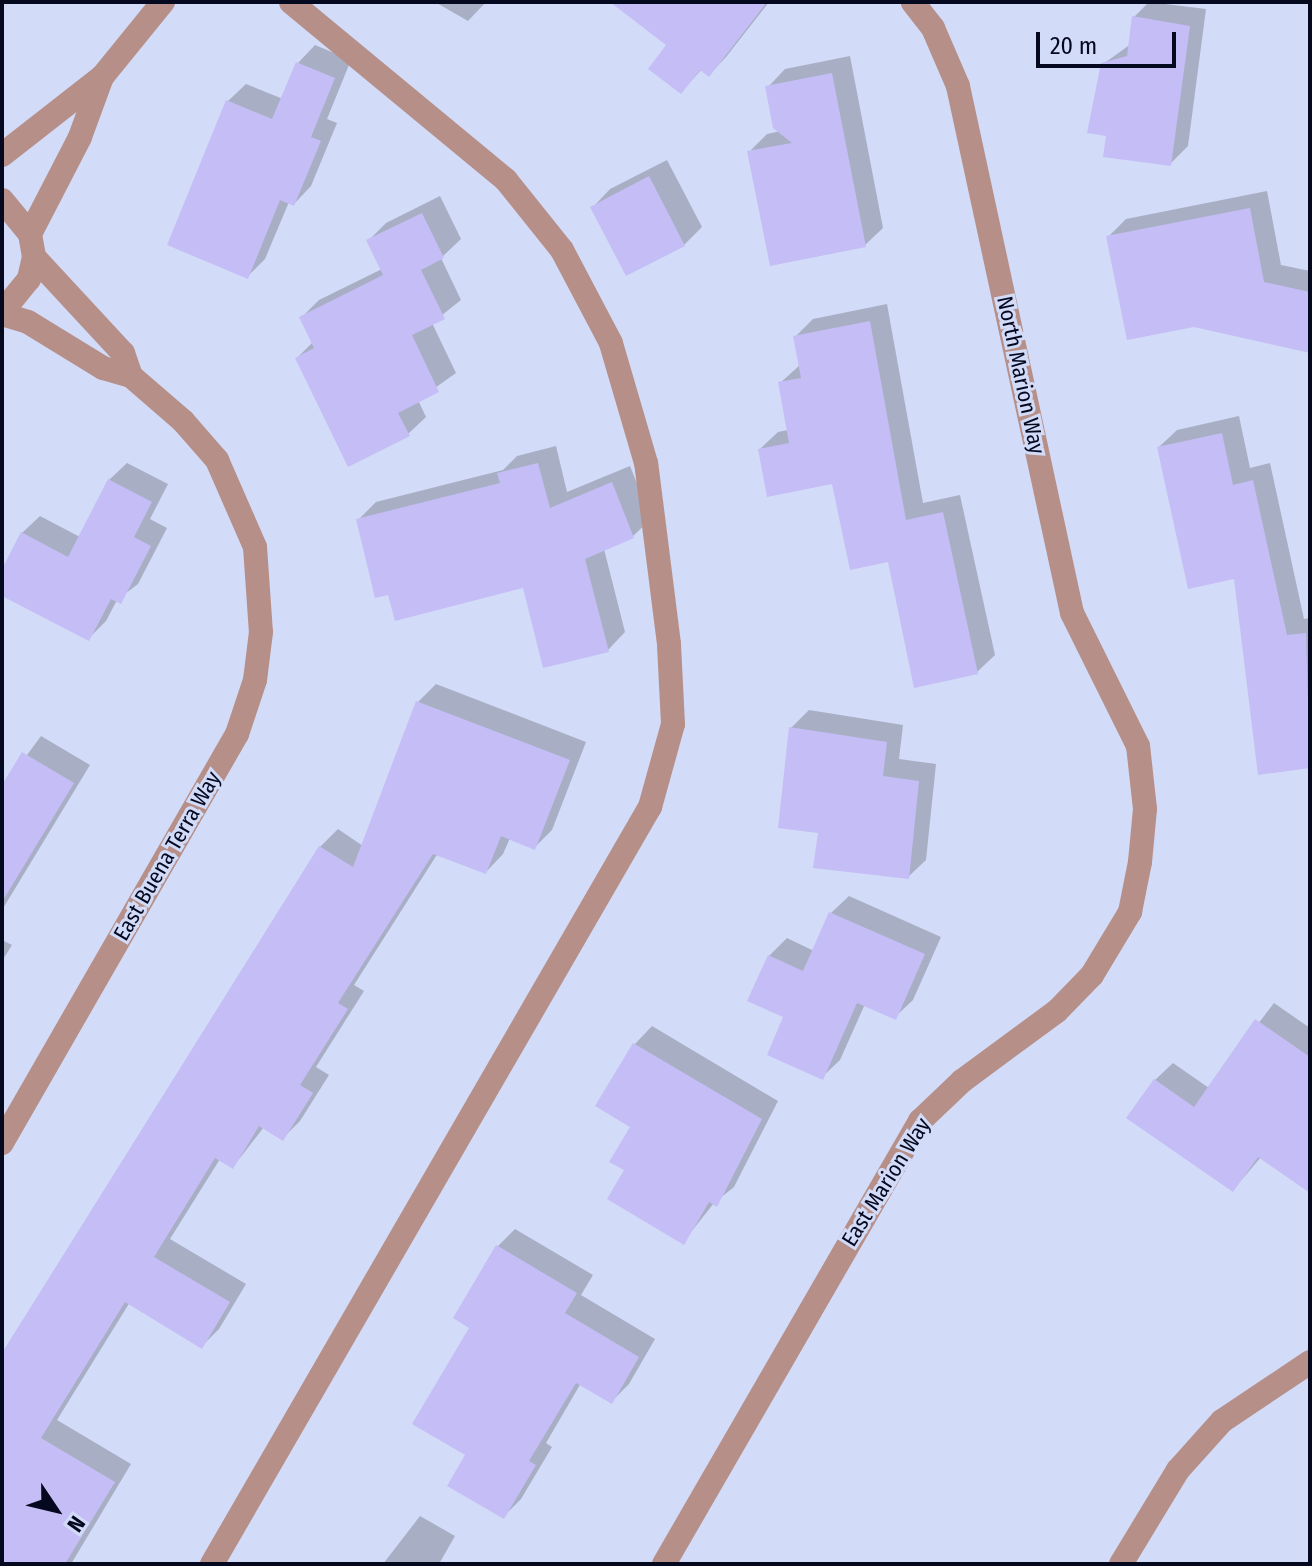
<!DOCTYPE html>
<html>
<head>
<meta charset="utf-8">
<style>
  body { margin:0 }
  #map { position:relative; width:1312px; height:1566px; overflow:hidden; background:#d2dbf7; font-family:"Fira Sans Condensed",sans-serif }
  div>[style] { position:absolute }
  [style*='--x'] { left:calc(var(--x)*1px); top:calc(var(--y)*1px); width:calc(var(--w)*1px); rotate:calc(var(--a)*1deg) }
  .shadow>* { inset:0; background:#0003 }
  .building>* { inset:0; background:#c5bdf6 }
  .service>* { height:24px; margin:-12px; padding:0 12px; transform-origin:12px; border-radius:12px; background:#b68f88 }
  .minor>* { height:24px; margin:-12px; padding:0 12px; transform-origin:12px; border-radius:12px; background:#b68f88 }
  .tertiary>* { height:24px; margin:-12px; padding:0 12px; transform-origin:12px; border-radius:12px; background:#b68f88 }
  span { translate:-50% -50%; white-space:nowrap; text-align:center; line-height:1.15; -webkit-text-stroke:6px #d2dbf7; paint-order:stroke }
  .street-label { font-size:22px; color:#050920 }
  .frame { position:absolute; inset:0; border:4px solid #050920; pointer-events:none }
  .north { position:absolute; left:16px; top:1470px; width:80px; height:80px; -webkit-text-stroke:6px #d2dbf7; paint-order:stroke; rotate:125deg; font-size:22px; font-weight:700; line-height:32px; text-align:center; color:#050920 }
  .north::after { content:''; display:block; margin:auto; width:28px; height:36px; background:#050920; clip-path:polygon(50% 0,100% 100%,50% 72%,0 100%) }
  .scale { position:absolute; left:1036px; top:32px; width:140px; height:36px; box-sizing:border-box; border:4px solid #050920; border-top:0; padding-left:10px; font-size:24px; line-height:28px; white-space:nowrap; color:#050920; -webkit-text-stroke:6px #d2dbf7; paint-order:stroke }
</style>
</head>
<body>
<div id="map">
  <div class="shadow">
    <i style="clip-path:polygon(435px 2px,486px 2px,468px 21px)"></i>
    <i style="clip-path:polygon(614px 2px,769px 2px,726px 57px,709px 75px,702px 69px,681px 92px,669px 45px)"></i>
    <i style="clip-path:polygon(1149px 2px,1206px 9px,1188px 146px,1170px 164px,1108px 134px,1103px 64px,1131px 44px,1134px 17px)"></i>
    <i style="clip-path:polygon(315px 45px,351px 60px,327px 119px,337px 123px,311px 186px,294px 204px,289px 202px,265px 259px,247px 277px,228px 101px,246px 84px,283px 99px,298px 63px)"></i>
    <i style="clip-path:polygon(850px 56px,883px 228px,865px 245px,749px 152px,767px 134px,781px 131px,768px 87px,785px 69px)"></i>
    <i style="clip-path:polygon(667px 160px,702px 227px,684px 245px,593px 207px,610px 189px)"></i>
    <i style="clip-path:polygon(1267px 191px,1281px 265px,1310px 271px,1310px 351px,1108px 237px,1126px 219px)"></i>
    <i style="clip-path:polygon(440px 196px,461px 239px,441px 258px,461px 300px,432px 323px,456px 373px,418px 400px,426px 417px,408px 434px,297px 358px,313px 342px,301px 318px,319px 300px,382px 269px,368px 241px,386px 223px)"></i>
    <i style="clip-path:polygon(887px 304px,923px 503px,960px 495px,995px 655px,977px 672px,834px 482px,760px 449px,778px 432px,788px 430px,780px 383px,800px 365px,795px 337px,813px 319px)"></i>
    <i style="clip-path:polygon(1239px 416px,1250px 468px,1270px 463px,1304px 619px,1310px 618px,1310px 766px,1260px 773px,1235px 576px,1159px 447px,1177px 430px)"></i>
    <i style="clip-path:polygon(556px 446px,567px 492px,630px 466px,651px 519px,633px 536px,604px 549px,625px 632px,608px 650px,524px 585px,389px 593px,358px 520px,376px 502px,503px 470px,517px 456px)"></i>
    <i style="clip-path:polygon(127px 463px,168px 484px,150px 519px,167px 528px,138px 584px,117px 600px,106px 621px,89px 638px,2px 593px,2px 573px,22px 533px,40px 516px,80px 537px,109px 480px)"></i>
    <i style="clip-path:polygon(436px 684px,586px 742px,552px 830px,535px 847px,510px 838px,503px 854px,486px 872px,438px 853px,354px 985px,364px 991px,316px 1067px,329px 1075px,300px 1121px,283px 1138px,264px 1127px,233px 1167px,220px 1159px,170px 1239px,246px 1284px,219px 1329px,202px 1346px,130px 1302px,57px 1420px,131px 1464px,71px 1564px,2px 1564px,2px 1357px,320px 847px,338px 829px,363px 846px,418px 702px)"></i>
    <i style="clip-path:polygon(809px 710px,903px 725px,899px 759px,936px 764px,926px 860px,908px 877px,820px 831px,791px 728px)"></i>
    <i style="clip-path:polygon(41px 736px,90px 765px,2px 910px,2px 789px)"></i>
    <i style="clip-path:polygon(849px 896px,941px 937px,913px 1000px,895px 1017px,865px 1004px,840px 1060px,822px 1077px,786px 1016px,769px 956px,787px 938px,814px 951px,831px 913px)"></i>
    <i style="clip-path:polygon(2px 940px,12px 945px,2px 961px)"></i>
    <i style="clip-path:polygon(1274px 1003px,1310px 1028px,1310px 1191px,1261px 1157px,1233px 1190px,1155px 1080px,1173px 1063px,1209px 1088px)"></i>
    <i style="clip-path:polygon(652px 1026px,778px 1101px,734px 1187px,714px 1203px,683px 1242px,627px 1170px,633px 1126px,598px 1106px,635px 1044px)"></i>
    <i style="clip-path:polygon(515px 1229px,593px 1275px,581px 1295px,655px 1339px,629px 1384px,612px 1401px,581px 1383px,546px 1443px,552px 1447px,521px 1499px,503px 1517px,468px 1455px,472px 1327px,497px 1247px)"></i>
    <i style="clip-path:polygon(420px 1516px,455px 1536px,439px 1564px,383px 1564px)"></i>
  </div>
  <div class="building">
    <i style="clip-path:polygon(610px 2px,767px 2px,709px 77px,700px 70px,681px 94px,648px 69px,666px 45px)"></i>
    <i style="clip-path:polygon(1132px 16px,1190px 26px,1171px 166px,1103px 157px,1106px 136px,1087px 133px,1101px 63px,1127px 56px)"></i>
    <i style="clip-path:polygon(296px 62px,335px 78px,311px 137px,321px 141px,294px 206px,280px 200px,248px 279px,167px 245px,226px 100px,272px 119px)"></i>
    <i style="clip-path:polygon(832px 73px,866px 247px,770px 266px,747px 151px,792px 143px,773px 128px,765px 86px)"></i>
    <i style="clip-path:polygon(649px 176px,685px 246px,626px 276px,590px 207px)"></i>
    <i style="clip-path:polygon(1250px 208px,1264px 282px,1310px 292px,1310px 353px,1194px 327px,1127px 340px,1106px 236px)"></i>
    <i style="clip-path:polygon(422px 213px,444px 258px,421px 270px,445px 319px,412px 335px,439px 392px,398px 413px,410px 436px,348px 467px,295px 358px,314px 348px,299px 317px,383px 275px,366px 240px)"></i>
    <i style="clip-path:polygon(870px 321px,906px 520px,943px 512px,978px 674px,914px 688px,888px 562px,850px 570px,832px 484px,767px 497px,758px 449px,789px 443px,778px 382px,801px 378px,793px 336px)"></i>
    <i style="clip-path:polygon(1222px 433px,1233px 485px,1253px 480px,1287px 635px,1306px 633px,1310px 768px,1258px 775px,1234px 579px,1188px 589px,1157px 447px)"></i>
    <i style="clip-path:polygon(538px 463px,550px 508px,612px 482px,634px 538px,585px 559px,609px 652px,543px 668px,523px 588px,395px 621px,388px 595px,375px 598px,356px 519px,500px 483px,497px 473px)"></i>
    <i style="clip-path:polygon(108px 479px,152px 502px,134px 537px,151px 546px,121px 604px,111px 599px,89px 641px,2px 596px,2px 569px,21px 532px,68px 557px)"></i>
    <i style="clip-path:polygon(416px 701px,570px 760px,535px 850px,501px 836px,486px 874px,433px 854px,338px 1003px,348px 1009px,300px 1085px,313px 1093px,283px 1141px,259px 1126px,233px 1169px,215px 1158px,154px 1257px,230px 1302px,202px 1349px,125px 1302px,41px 1438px,115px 1482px,65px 1564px,2px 1564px,2px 1353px,319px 846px,353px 867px)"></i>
    <i style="clip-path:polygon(789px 727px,887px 742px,883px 776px,919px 781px,909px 879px,813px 868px,818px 833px,778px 828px)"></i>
    <i style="clip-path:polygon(22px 752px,74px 783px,2px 902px,2px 785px)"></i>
    <i style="clip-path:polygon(829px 912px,925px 954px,896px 1020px,857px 1003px,823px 1080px,767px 1055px,783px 1017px,747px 1001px,768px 955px,803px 971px)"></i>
    <i style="clip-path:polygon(1255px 1019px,1310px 1057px,1310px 1193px,1258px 1157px,1233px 1192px,1126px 1118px,1154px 1079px,1194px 1107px)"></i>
    <i style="clip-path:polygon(633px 1043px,762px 1119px,717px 1207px,709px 1202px,684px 1245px,607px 1199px,624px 1170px,609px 1162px,630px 1127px,595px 1106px)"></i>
    <i style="clip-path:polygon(496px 1245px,577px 1293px,565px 1313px,639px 1357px,612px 1404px,576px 1383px,529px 1461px,536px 1465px,504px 1519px,447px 1486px,465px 1455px,412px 1424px,469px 1328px,453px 1318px)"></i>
  </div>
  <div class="service">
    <i style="--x:212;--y:1564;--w:875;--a:-59.95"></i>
    <i style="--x:650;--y:807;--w:86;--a:-74.5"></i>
    <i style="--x:673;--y:724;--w:80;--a:-92.9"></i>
    <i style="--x:669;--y:644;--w:182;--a:-97.2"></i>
    <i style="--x:646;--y:463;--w:125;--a:-106.3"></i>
    <i style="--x:611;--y:343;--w:105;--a:-117.8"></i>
    <i style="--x:562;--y:250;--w:90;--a:-128.7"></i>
    <i style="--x:506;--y:180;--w:279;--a:-140.4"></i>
    <i style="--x:1121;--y:1564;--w:110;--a:-58.8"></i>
    <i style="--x:1178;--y:1470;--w:66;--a:-48.1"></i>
    <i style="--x:1222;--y:1421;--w:106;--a:-33.8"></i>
  </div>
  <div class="minor">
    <i style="--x:34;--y:257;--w:131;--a:47.2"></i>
    <i style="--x:123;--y:353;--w:24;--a:71"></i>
    <i style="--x:2;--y:314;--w:27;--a:17"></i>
    <i style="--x:28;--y:322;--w:88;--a:31.5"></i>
    <i style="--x:103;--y:368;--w:29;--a:16"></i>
    <i style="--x:131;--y:376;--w:69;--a:40.9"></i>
    <i style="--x:183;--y:421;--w:52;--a:48.9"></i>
    <i style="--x:217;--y:460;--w:95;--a:66.4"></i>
    <i style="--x:255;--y:547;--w:85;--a:86"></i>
    <i style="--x:261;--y:632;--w:48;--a:97.1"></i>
    <i style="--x:255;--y:680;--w:57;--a:108.4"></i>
    <i style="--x:237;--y:734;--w:472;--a:119.9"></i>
    <i style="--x:664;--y:1564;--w:512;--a:-59.98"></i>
    <i style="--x:920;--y:1121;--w:58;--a:-43.6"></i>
    <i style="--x:962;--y:1081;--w:118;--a:-36.4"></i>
    <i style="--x:1057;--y:1011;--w:50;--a:-45.8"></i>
    <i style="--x:1092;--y:975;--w:74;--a:-58.9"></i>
    <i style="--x:1130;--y:912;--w:51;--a:-78.7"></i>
    <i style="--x:1140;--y:862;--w:53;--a:-84.6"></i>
    <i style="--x:1145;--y:809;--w:63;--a:-96.3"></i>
    <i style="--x:1138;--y:746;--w:148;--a:-116.4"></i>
    <i style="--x:1072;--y:613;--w:539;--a:-102.21"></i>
    <i style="--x:958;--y:86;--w:63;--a:-113.3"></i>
    <i style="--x:933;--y:28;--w:33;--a:-128"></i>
  </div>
  <div class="tertiary">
    <i style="--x:2;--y:155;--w:127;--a:-38"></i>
    <i style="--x:102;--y:77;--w:97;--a:-50.9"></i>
    <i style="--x:2;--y:200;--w:44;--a:50.5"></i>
    <i style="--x:30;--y:234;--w:23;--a:80"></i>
    <i style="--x:34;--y:257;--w:23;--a:103"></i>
    <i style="--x:29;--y:279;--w:43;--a:129.3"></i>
    <i style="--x:30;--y:234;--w:109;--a:-62.7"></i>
    <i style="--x:80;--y:137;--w:64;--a:-69.9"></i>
  </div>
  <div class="street-label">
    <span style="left:1021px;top:375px;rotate:78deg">North Marion Way</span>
    <span style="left:167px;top:856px;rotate:-60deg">East Buena Terra Way</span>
    <span style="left:886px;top:1182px;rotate:-58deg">East Marion Way</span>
  </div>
  <div class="frame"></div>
  <div class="north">N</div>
  <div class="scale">20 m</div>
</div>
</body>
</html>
